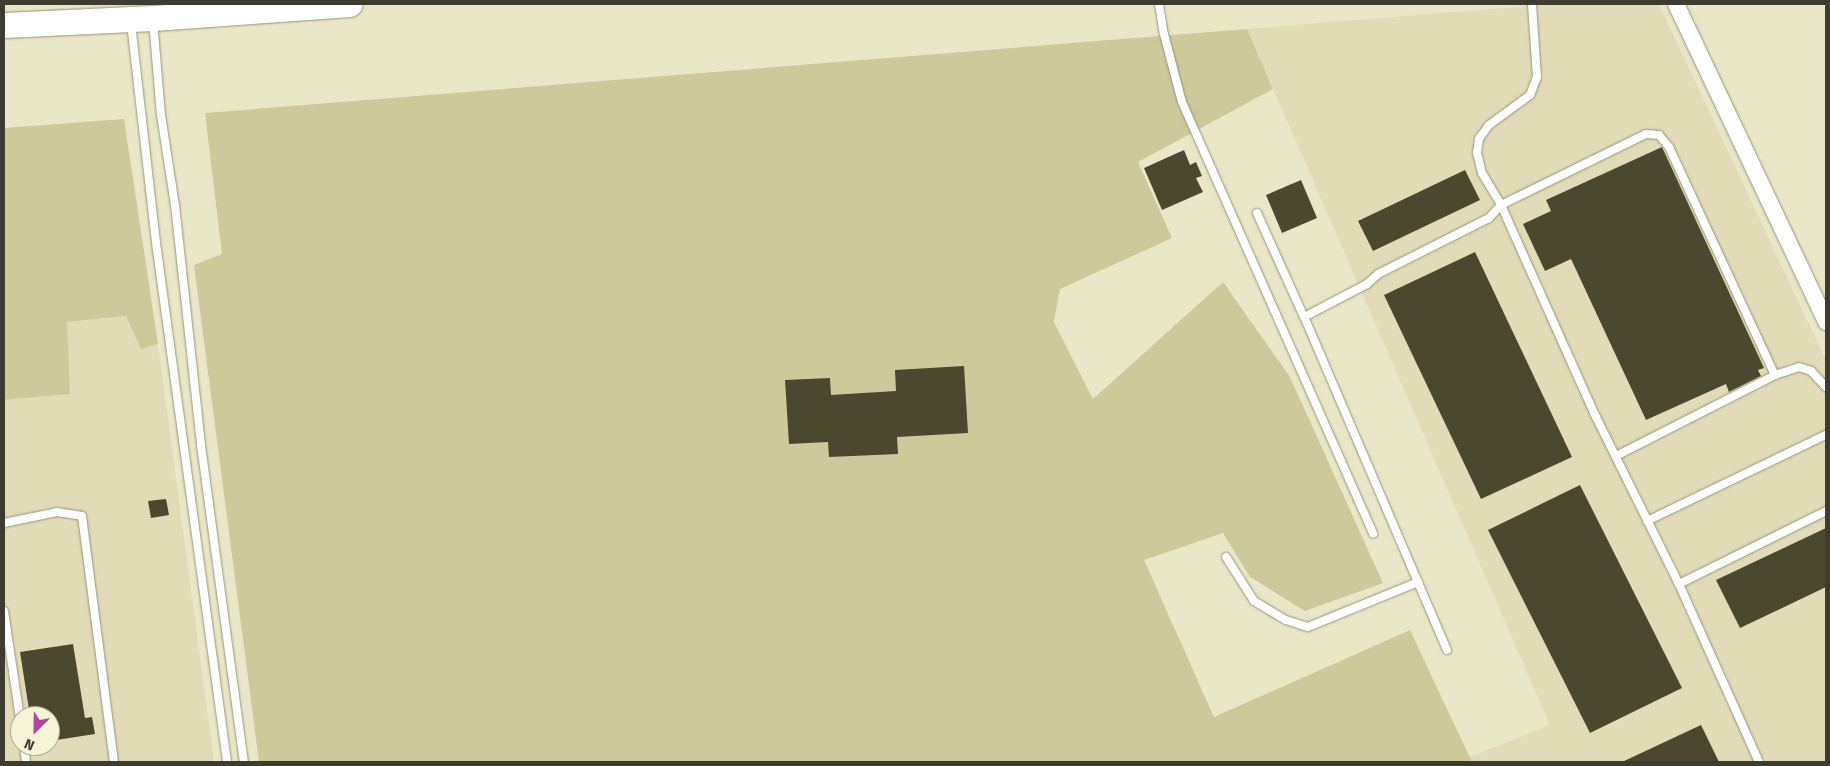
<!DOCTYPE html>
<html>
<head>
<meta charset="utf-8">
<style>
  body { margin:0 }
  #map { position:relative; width:1830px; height:766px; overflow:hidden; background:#eae7c9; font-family:"Fira Sans",sans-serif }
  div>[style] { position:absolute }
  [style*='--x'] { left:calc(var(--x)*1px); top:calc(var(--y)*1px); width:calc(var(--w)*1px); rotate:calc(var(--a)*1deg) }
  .built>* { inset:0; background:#e1dcb7 }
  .green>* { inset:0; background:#cec99b }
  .building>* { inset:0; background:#4b482f }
  .roads { filter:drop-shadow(0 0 1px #979478) drop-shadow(0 0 1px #979478) }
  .lane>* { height:8px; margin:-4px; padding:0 4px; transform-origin:4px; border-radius:4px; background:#fff }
  .street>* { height:16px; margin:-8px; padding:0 8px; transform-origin:8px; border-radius:8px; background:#fff }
  .primary>* { height:25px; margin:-12.5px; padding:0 12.5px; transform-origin:12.5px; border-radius:12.5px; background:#fff }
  span { translate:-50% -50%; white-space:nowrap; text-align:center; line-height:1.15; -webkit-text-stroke:5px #f7f4d6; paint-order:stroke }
  .frame { position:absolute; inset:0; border:5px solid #3e3c30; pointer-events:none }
  .north { position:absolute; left:10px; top:706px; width:50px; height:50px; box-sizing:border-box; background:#f7f4d6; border:1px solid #adaa94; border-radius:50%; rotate:203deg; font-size:14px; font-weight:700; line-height:20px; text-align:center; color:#3e3c30 }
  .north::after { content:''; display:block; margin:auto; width:18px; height:22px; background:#b544a0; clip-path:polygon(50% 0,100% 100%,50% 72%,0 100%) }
</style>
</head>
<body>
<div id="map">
  <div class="built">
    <i style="clip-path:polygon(1550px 4px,1659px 4px,1826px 361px,1826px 762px,1472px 762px,1470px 757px,1550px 725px,1247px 29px)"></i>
    <i style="clip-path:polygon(evenodd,127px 316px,141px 349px,158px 344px,214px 762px,4px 762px,4px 400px,70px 394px,66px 322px,127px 316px,20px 716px,50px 716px,50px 746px,20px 746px,20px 716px)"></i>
  </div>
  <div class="green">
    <i style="clip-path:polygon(1247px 29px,1273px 89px,1138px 162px,1172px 238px,1060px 289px,1054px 322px,1093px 399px,1223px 282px,1290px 377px,1383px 583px,1305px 611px,1250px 577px,1223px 533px,1144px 560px,1214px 717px,1410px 630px,1472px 762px,259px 762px,194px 265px,222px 254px,205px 113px)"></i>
    <i style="clip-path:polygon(124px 119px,158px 344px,141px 349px,126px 316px,67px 322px,70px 394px,4px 400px,4px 128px)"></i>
  </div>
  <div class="building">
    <i style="clip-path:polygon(1662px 147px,1764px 368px,1758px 370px,1761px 376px,1729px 392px,1726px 384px,1646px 420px,1571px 259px,1545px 271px,1523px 224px,1551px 211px,1546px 200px)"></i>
    <i style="clip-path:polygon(1184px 150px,1190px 165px,1196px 162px,1202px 176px,1196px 178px,1203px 192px,1162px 210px,1144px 168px)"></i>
    <i style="clip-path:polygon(1465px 170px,1480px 200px,1373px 251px,1358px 221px)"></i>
    <i style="clip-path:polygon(1301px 180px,1317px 218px,1282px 233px,1266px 195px)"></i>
    <i style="clip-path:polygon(1475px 252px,1572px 457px,1481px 499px,1384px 295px)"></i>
    <i style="clip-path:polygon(964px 366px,968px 433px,897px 437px,898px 454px,829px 457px,828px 442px,789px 444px,785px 380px,830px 378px,831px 395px,896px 391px,895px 370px)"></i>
    <i style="clip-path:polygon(1580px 485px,1682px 688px,1590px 733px,1488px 530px)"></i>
    <i style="clip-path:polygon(166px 499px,169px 515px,151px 518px,148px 501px)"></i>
    <i style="clip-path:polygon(1826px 528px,1826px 587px,1740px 628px,1716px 580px)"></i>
    <i style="clip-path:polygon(73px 644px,85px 718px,92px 717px,95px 734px,50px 741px,50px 716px,30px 716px,20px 652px)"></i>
    <i style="clip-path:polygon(1701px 725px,1719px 762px,1622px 762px)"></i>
  </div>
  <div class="roads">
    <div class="lane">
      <i style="--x:1159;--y:4;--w:30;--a:81"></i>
      <i style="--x:1164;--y:34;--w:70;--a:75.2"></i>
      <i style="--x:1182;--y:102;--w:472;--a:66.1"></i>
      <i style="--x:1532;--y:4;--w:73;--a:86.1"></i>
      <i style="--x:1537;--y:77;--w:19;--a:111"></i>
      <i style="--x:1530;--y:95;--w:51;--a:143.8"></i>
      <i style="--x:1489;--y:125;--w:17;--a:126"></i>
      <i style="--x:1479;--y:139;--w:14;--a:98"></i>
      <i style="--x:1477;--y:153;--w:21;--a:76"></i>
      <i style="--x:1482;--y:173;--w:37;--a:59"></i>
      <i style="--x:1501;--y:205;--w:232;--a:65.9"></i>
      <i style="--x:1596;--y:417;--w:186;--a:63.6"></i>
      <i style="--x:1679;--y:584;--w:195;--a:65.8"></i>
      <i style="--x:153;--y:20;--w:95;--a:85.2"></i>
      <i style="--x:161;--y:115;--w:91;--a:81.2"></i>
      <i style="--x:175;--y:205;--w:241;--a:83.8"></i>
      <i style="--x:201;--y:445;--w:320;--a:82.3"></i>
      <i style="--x:131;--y:23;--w:228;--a:83.5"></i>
      <i style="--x:157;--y:250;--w:517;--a:82.21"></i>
      <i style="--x:1257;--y:213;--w:114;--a:65.7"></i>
      <i style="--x:1616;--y:456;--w:178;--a:-27"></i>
      <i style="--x:1775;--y:375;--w:25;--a:-18"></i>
      <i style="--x:1799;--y:367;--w:13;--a:18"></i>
      <i style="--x:1811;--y:371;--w:22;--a:47"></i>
      <i style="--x:1647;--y:521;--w:199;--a:-25.7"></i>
      <i style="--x:4;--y:523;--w:54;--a:-11.7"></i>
      <i style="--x:57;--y:512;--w:25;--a:9"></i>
      <i style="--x:82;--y:516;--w:248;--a:82.6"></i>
      <i style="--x:1226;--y:557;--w:52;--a:57.5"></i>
      <i style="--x:1254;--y:601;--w:37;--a:31"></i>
      <i style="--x:1286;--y:620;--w:23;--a:18"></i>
      <i style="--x:1308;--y:627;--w:119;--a:-22.2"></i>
      <i style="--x:1679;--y:584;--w:164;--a:-26.4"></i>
      <i style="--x:4;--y:611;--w:108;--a:81.5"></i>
      <i style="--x:1447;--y:650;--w:362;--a:-113.2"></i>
      <i style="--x:1304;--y:317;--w:71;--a:-27.6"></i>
      <i style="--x:1367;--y:284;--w:15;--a:-42"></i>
      <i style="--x:1378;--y:274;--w:124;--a:-26.8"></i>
      <i style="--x:1489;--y:218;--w:18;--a:-47"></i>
      <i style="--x:1501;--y:205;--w:161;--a:-26.1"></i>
      <i style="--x:1646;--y:134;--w:13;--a:4"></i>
      <i style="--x:1659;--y:135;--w:16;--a:50"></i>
      <i style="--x:1669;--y:147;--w:251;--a:65.1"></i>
      <i style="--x:24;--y:746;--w:16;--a:83"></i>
    </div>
    <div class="street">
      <i style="--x:1676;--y:4;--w:352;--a:64.7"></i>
    </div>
    <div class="primary">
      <i style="--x:4;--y:25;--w:149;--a:-2.7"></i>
      <i style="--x:153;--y:18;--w:197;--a:-4.1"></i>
    </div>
  </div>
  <div class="frame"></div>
  <div class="north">N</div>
</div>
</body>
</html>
